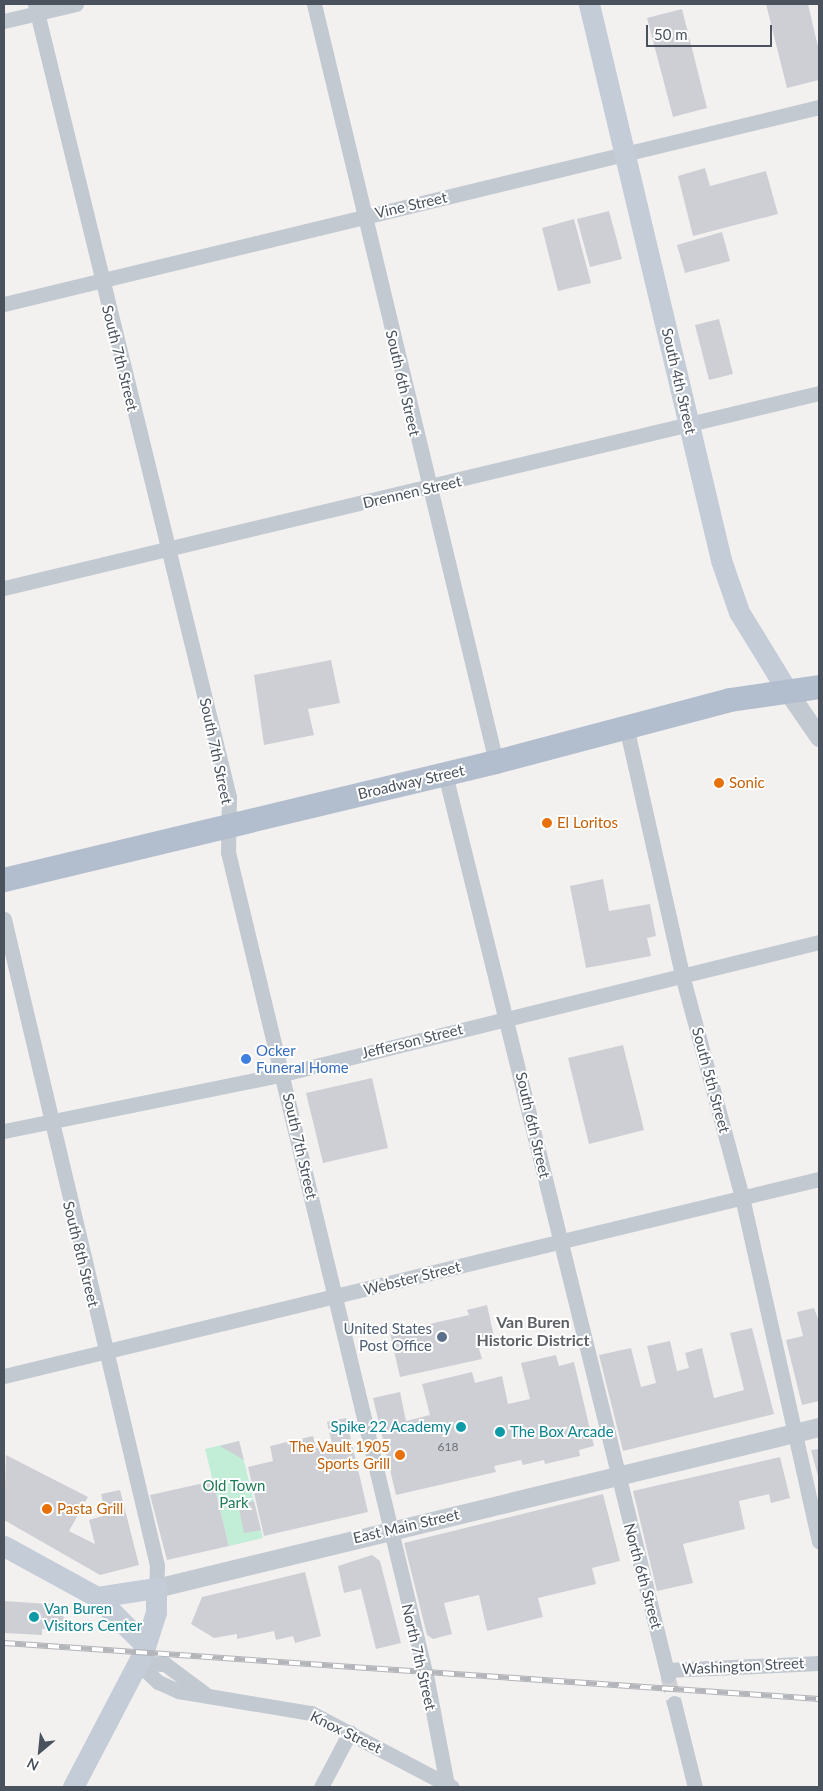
<!DOCTYPE html>
<html>
<head>
<meta charset="utf-8">
<style>
  body { margin:0 }
  #map { position:relative; width:823px; height:1791px; overflow:hidden; background:#f3f1f0; font-family:Lato,sans-serif }
  div>[style] { position:absolute }
  [style*='--x'] { left:calc(var(--x)*1px); top:calc(var(--y)*1px); width:calc(var(--w)*1px); rotate:calc(var(--a)*1deg) }
  .green>* { inset:0; background:#c2edd7 }
  .building>* { inset:0; background:#cecfd5 }
  .minor-tunnel>* { height:15px; margin-top:-7.5px; transform-origin:0; background:repeating-linear-gradient(90deg,#d1d1d3 0 15px,transparent 0 23px) }
  .minor>* { height:15px; margin:-7.5px; padding:0 7.5px; transform-origin:7.5px; border-radius:7.5px; background:#c2c9d1 }
  .tertiary>* { height:19px; margin:-9.5px; padding:0 9.5px; transform-origin:9.5px; border-radius:9.5px; background:#c2c9d1 }
  .secondary>* { height:21px; margin:-10.5px; padding:0 10.5px; transform-origin:10.5px; border-radius:10.5px; background:#c4ccd8 }
  .primary>* { height:24px; margin:-12px; padding:0 12px; transform-origin:12px; border-radius:12px; background:#b2bdcd }
  .rail>* { height:5.5px; margin-top:-2.75px; transform-origin:0; background:repeating-linear-gradient(90deg,#fff 0 11px,#b3b5ba 0 22px); box-sizing:border-box; border-block:1px solid #b3b5ba }
  .dots>* { width:14px; height:14px; translate:-50% -50%; box-sizing:border-box; border:2px solid #fff; border-radius:50% }
  span { translate:-50% -50%; white-space:nowrap; text-align:center; line-height:1.15; -webkit-text-stroke:4px #fff; paint-order:stroke }
  .number-label { font-size:12px; color:#6a717b }
  .number-label span { -webkit-text-stroke-width:0 }
  .street-label { font-size:15px; color:#49525d }
  .food-label { font-size:15px; color:#c56008 }
  .left { translate:0 -50%; text-align:left }
  .right { translate:-100% -50%; text-align:right }
  .shop-label { font-size:15px; color:#366cbe }
  .service-label { font-size:15px; color:#4e5e75 }
  .culture-label { font-size:15px; color:#0d838f }
  .park-label { font-size:15px; color:#1d7b55 }
  .neighbourhood-label { font-size:16px; color:#5d6065; font-weight:700 }
  .frame { position:absolute; inset:0; border:5px solid #49525d; pointer-events:none }
  .north { position:absolute; left:15px; top:1726px; width:50px; height:50px; -webkit-text-stroke:4px #fff; paint-order:stroke; rotate:208deg; font-size:14px; font-weight:700; line-height:20px; text-align:center; color:#49525d }
  .north::after { content:''; display:block; margin:auto; width:18px; height:22px; background:#49525d; clip-path:polygon(50% 0,100% 100%,50% 72%,0 100%) }
  .scale { position:absolute; left:646px; top:25px; width:126px; height:22px; box-sizing:border-box; border:2px solid #49525d; border-top:0; padding-left:6px; font-size:15px; line-height:18px; white-space:nowrap; color:#49525d; -webkit-text-stroke:4px #fff; paint-order:stroke }
</style>
</head>
<body>
<div id="map">
  <div class="green">
    <i style="clip-path:polygon(239px 1441px,263px 1538px,229px 1546px,205px 1449px)"></i>
  </div>
  <div class="building">
    <i style="clip-path:polygon(766px 4px,808px 4px,819px 51px,819px 80px,787px 88px)"></i>
    <i style="clip-path:polygon(682px 9px,707px 108px,673px 117px,647px 18px)"></i>
    <i style="clip-path:polygon(705px 168px,710px 186px,766px 171px,778px 214px,693px 236px,678px 176px)"></i>
    <i style="clip-path:polygon(609px 211px,622px 259px,590px 267px,577px 219px)"></i>
    <i style="clip-path:polygon(574px 219px,591px 283px,558px 291px,542px 228px)"></i>
    <i style="clip-path:polygon(722px 232px,730px 261px,685px 273px,677px 245px)"></i>
    <i style="clip-path:polygon(719px 319px,733px 374px,709px 380px,695px 325px)"></i>
    <i style="clip-path:polygon(331px 660px,340px 703px,308px 709px,314px 735px,264px 745px,254px 675px)"></i>
    <i style="clip-path:polygon(603px 879px,609px 911px,650px 904px,656px 936px,647px 938px,651px 956px,586px 968px,570px 886px)"></i>
    <i style="clip-path:polygon(623px 1045px,644px 1130px,589px 1144px,568px 1058px)"></i>
    <i style="clip-path:polygon(372px 1078px,388px 1148px,323px 1163px,306px 1093px)"></i>
    <i style="clip-path:polygon(487px 1305px,495px 1341px,478px 1345px,482px 1359px,400px 1377px,390px 1333px,469px 1315px,467px 1310px)"></i>
    <i style="clip-path:polygon(814px 1308px,819px 1321px,819px 1401px,802px 1405px,786px 1340px,803px 1336px,797px 1312px)"></i>
    <i style="clip-path:polygon(752px 1328px,774px 1414px,623px 1451px,599px 1355px,631px 1348px,641px 1387px,656px 1383px,647px 1346px,670px 1341px,677px 1371px,689px 1368px,685px 1353px,702px 1348px,714px 1398px,744px 1390px,730px 1333px)"></i>
    <i style="clip-path:polygon(556px 1355px,559px 1366px,574px 1362px,594px 1446px,579px 1450px,580px 1456px,545px 1464px,544px 1460px,523px 1465px,521px 1460px,494px 1466px,496px 1472px,396px 1495px,373px 1398px,400px 1392px,406px 1421px,430px 1415px,422px 1384px,472px 1372px,475px 1383px,502px 1376px,508px 1404px,530px 1399px,521px 1363px)"></i>
    <i style="clip-path:polygon(346px 1418px,368px 1512px,264px 1536px,248px 1467px,273px 1461px,270px 1446px,313px 1436px,316px 1448px,332px 1444px,327px 1422px)"></i>
    <i style="clip-path:polygon(239px 1441px,244px 1460px,220px 1446px)"></i>
    <i style="clip-path:polygon(819px 1449px,819px 1480px,811px 1450px)"></i>
    <i style="clip-path:polygon(6px 1455px,88px 1497px,69px 1531px,95px 1544px,89px 1520px,106px 1515px,101px 1494px,120px 1490px,139px 1565px,100px 1575px,4px 1520px)"></i>
    <i style="clip-path:polygon(780px 1457px,790px 1498px,771px 1503px,769px 1494px,739px 1501px,745px 1529px,683px 1544px,693px 1583px,657px 1591px,633px 1491px)"></i>
    <i style="clip-path:polygon(213px 1481px,229px 1546px,167px 1560px,150px 1495px)"></i>
    <i style="clip-path:polygon(603px 1494px,620px 1561px,592px 1568px,596px 1584px,538px 1598px,543px 1617px,487px 1631px,479px 1595px,444px 1603px,452px 1634px,433px 1639px,427px 1635px,404px 1543px)"></i>
    <i style="clip-path:polygon(254px 1501px,261px 1530px,244px 1533px,238px 1504px)"></i>
    <i style="clip-path:polygon(372px 1555px,380px 1561px,401px 1643px,376px 1649px,361px 1589px,344px 1593px,338px 1566px)"></i>
    <i style="clip-path:polygon(305px 1572px,321px 1636px,295px 1643px,293px 1636px,276px 1640px,274px 1631px,237px 1639px,237px 1634px,214px 1638px,191px 1624px,202px 1597px)"></i>
    <i style="clip-path:polygon(4px 1601px,64px 1605px,63px 1630px,42px 1629px,42px 1635px,4px 1633px)"></i>
  </div>
  <div class="minor-tunnel">
    <i style="--x:668;--y:1676;--w:28;--a:77"></i>
  </div>
  <div class="minor">
    <i style="--x:35;--y:4;--w:816;--a:76.25"></i>
    <i style="--x:229;--y:797;--w:55;--a:91"></i>
    <i style="--x:228;--y:852;--w:852;--a:76.49"></i>
    <i style="--x:427;--y:1680;--w:107;--a:79.2"></i>
    <i style="--x:314;--y:4;--w:780;--a:76.5"></i>
    <i style="--x:4;--y:21;--w:74;--a:-13.3"></i>
    <i style="--x:4;--y:304;--w:838;--a:-13.59"></i>
    <i style="--x:4;--y:588;--w:838;--a:-13.46"></i>
    <i style="--x:626;--y:726;--w:255;--a:77.3"></i>
    <i style="--x:682;--y:975;--w:230;--a:74.9"></i>
    <i style="--x:742;--y:1197;--w:353;--a:77.4"></i>
    <i style="--x:445;--y:774;--w:929;--a:76.11"></i>
    <i style="--x:4;--y:919;--w:664;--a:76.68"></i>
    <i style="--x:157;--y:1565;--w:23;--a:92"></i>
    <i style="--x:4;--y:1131;--w:285;--a:-11.5"></i>
    <i style="--x:283;--y:1074;--w:552;--a:-13.83"></i>
    <i style="--x:4;--y:1376;--w:838;--a:-13.59"></i>
    <i style="--x:138;--y:1663;--w:28;--a:44"></i>
    <i style="--x:158;--y:1682;--w:22;--a:24"></i>
    <i style="--x:178;--y:1691;--w:135;--a:9.4"></i>
    <i style="--x:311;--y:1713;--w:159;--a:27.7"></i>
    <i style="--x:138;--y:1663;--w:27;--a:2"></i>
    <i style="--x:165;--y:1664;--w:49;--a:36.6"></i>
    <i style="--x:667;--y:1670;--w:152;--a:-2.6"></i>
    <i style="--x:674;--y:1703;--w:87;--a:76"></i>
    <i style="--x:321;--y:1787;--w:62;--a:-62.2"></i>
  </div>
  <div class="tertiary">
    <i style="--x:788;--y:692;--w:55;--a:55.4"></i>
    <i style="--x:156;--y:1588;--w:682;--a:-13.65"></i>
  </div>
  <div class="secondary">
    <i style="--x:589;--y:4;--w:571;--a:76.64"></i>
    <i style="--x:721;--y:560;--w:55;--a:70.9"></i>
    <i style="--x:739;--y:612;--w:94;--a:58.5"></i>
    <i style="--x:4;--y:1546;--w:106;--a:28.7"></i>
    <i style="--x:97;--y:1597;--w:60;--a:-8.7"></i>
    <i style="--x:156;--y:1588;--w:24;--a:90"></i>
    <i style="--x:156;--y:1612;--w:43;--a:107.6"></i>
    <i style="--x:143;--y:1653;--w:151;--a:117.6"></i>
    <i style="--x:97;--y:1597;--w:66;--a:45"></i>
  </div>
  <div class="primary">
    <i style="--x:4;--y:880;--w:506;--a:-13.49"></i>
    <i style="--x:496;--y:762;--w:242;--a:-14.8"></i>
    <i style="--x:730;--y:700;--w:90;--a:-8.3"></i>
  </div>
  <div class="rail">
    <i style="--x:4;--y:1643;--w:817;--a:3.93"></i>
  </div>
  <div class="dots">
    <i style="left:719px;top:783px;background:#e8710a"></i>
    <i style="left:547px;top:823px;background:#e8710a"></i>
    <i style="left:246px;top:1059px;background:#3f7fe0"></i>
    <i style="left:442px;top:1337px;background:#5c6f8a"></i>
    <i style="left:461px;top:1427px;background:#0f9aa8"></i>
    <i style="left:500px;top:1432px;background:#0f9aa8"></i>
    <i style="left:400px;top:1455px;background:#e8710a"></i>
    <i style="left:47px;top:1509px;background:#e8710a"></i>
    <i style="left:34px;top:1617px;background:#0f9aa8"></i>
  </div>
  <div class="number-label">
    <span style="left:448px;top:1447px">618</span>
  </div>
  <div class="street-label">
    <span style="left:411px;top:205px;rotate:-13deg">Vine Street</span>
    <span style="left:120px;top:358px;rotate:76deg">South 7th Street</span>
    <span style="left:679px;top:381px;rotate:77deg">South 4th Street</span>
    <span style="left:403px;top:383px;rotate:77deg">South 6th Street</span>
    <span style="left:412px;top:492px;rotate:-13deg">Drennen Street</span>
    <span style="left:216px;top:751px;rotate:78deg">South 7th Street</span>
    <span style="left:411px;top:782px;rotate:-13deg">Broadway Street</span>
    <span style="left:412px;top:1041px;rotate:-14deg">Jefferson Street</span>
    <span style="left:711px;top:1080px;rotate:75deg">South 5th Street</span>
    <span style="left:533px;top:1125px;rotate:77deg">South 6th Street</span>
    <span style="left:300px;top:1146px;rotate:77deg">South 7th Street</span>
    <span style="left:81px;top:1254px;rotate:76deg">South 8th Street</span>
    <span style="left:412px;top:1278px;rotate:-14deg">Webster Street</span>
    <span style="left:406px;top:1526px;rotate:-13deg">East Main Street</span>
    <span style="left:643px;top:1576px;rotate:75deg">North 6th Street</span>
    <span style="left:419px;top:1657px;rotate:77deg">North 7th Street</span>
    <span style="left:743px;top:1666px;rotate:-3deg">Washington Street</span>
    <span style="left:346px;top:1732px;rotate:26deg">Knox Street</span>
  </div>
  <div class="food-label">
    <span class="left" style="left:729px;top:783px">Sonic</span>
    <span class="left" style="left:557px;top:823px">El Loritos</span>
    <span class="right" style="left:390px;top:1455px">The Vault 1905<br>Sports Grill</span>
    <span class="left" style="left:57px;top:1509px">Pasta Grill</span>
  </div>
  <div class="shop-label">
    <span class="left" style="left:256px;top:1059px">Ocker<br>Funeral Home</span>
  </div>
  <div class="service-label">
    <span class="right" style="left:432px;top:1337px">United States<br>Post Office</span>
  </div>
  <div class="culture-label">
    <span class="right" style="left:451px;top:1427px">Spike 22 Academy</span>
    <span class="left" style="left:510px;top:1432px">The Box Arcade</span>
    <span class="left" style="left:44px;top:1617px">Van Buren<br>Visitors Center</span>
  </div>
  <div class="park-label">
    <span style="left:234px;top:1494px">Old Town<br>Park</span>
  </div>
  <div class="neighbourhood-label">
    <span style="left:533px;top:1331px">Van Buren<br>Historic District</span>
  </div>
  <div class="frame"></div>
  <div class="north">N</div>
  <div class="scale">50 m</div>
</div>
</body>
</html>
